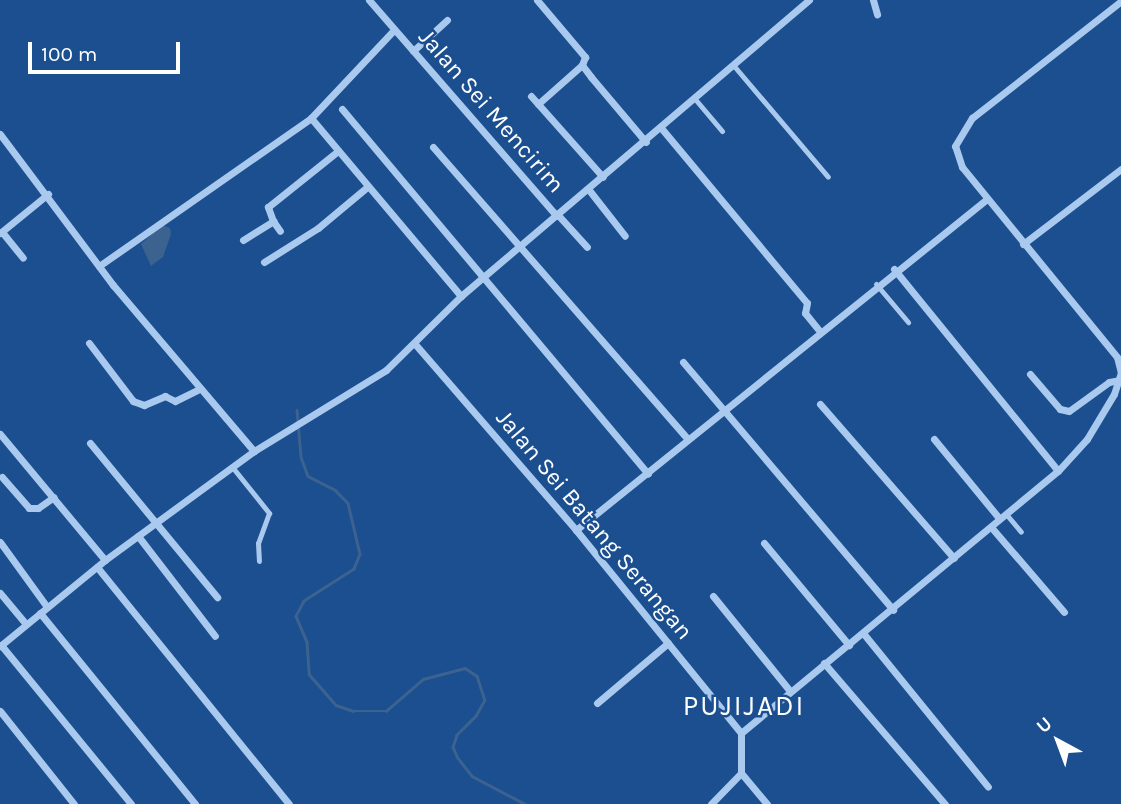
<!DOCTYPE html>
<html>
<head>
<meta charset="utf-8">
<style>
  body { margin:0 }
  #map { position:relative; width:1121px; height:804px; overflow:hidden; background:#1b4f8f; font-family:Karla,sans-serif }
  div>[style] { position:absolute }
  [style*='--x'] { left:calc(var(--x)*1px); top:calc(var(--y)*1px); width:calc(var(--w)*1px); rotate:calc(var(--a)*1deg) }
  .water>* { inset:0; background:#3c6290 }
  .stream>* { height:2.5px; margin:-1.25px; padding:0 1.25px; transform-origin:1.25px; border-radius:1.25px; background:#3c6290 }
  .lane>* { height:5px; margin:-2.5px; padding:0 2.5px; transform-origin:2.5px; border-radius:2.5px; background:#a9c9ee }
  .street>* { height:7px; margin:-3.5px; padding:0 3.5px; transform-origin:3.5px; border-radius:3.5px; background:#a9c9ee }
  span { translate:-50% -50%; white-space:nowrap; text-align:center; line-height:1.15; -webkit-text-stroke:5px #1b4f8f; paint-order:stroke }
  .street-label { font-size:24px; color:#fff }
  .quarter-label { font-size:28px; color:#fff; letter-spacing:2px }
  .north { position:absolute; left:1023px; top:706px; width:70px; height:70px; -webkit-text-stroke:5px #1b4f8f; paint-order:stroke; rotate:319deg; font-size:19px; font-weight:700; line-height:28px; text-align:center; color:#fff }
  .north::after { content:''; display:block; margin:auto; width:24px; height:32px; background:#fff; clip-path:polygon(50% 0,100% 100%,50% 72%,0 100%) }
  .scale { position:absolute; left:28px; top:42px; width:152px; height:32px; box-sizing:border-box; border:4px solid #fff; border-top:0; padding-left:9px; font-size:21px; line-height:24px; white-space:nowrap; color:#fff; -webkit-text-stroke:5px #1b4f8f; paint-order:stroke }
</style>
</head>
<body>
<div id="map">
  <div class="water">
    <i style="clip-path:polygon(162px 225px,170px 228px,171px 234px,163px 257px,151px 266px,141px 244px)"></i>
  </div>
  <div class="stream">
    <i style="--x:297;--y:410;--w:47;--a:85.1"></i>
    <i style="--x:301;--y:457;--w:20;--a:70"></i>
    <i style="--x:308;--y:476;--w:30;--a:27"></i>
    <i style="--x:335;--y:490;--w:18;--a:45"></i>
    <i style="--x:348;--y:503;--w:52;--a:76.8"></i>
    <i style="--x:360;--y:554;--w:16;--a:112"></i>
    <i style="--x:354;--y:569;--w:59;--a:147.4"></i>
    <i style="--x:304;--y:601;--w:17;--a:118"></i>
    <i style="--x:296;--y:616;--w:28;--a:67"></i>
    <i style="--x:307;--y:642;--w:32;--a:86"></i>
    <i style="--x:309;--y:674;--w:41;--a:48.9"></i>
    <i style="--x:336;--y:705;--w:18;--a:19"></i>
    <i style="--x:353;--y:711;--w:33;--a:0"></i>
    <i style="--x:386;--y:711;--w:49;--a:-40.9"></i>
    <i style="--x:423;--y:679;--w:43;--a:-14.7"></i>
    <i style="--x:465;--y:668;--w:14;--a:34"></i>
    <i style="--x:477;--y:676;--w:25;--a:72"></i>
    <i style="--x:485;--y:700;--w:18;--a:119"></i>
    <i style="--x:476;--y:716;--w:27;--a:135"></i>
    <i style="--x:457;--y:735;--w:13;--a:108"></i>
    <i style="--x:453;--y:747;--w:12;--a:66"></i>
    <i style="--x:458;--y:758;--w:23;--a:52"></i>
    <i style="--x:472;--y:776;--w:60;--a:27.8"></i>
  </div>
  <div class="lane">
    <i style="--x:734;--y:66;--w:145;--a:49.7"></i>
    <i style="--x:695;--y:99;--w:42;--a:49.8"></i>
    <i style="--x:876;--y:284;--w:50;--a:49.9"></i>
    <i style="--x:233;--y:468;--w:58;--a:51.3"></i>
    <i style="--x:269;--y:513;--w:32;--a:110"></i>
    <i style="--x:258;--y:543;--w:18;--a:87"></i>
    <i style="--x:1006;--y:514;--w:23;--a:50"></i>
  </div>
  <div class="street">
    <i style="--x:369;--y:0;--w:286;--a:49"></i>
    <i style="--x:537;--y:0;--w:75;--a:49.9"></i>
    <i style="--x:585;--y:57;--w:9;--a:111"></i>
    <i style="--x:582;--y:65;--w:15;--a:53"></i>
    <i style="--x:591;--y:77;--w:85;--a:49.8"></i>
    <i style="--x:873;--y:0;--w:15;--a:74"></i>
    <i style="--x:413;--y:51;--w:46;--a:-42.4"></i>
    <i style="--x:531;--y:96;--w:108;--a:48.4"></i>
    <i style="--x:538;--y:104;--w:59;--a:-41.6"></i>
    <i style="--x:342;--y:109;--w:476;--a:50"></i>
    <i style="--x:311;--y:118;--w:233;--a:49.9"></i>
    <i style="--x:662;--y:129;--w:226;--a:50.2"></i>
    <i style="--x:807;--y:303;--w:10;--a:101"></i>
    <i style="--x:805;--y:313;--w:22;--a:51"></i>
    <i style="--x:0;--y:134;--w:189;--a:53.2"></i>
    <i style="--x:113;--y:285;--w:218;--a:49.7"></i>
    <i style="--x:433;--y:147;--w:388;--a:48.9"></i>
    <i style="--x:589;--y:190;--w:58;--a:52"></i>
    <i style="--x:558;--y:215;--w:43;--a:47.8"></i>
    <i style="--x:273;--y:221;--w:12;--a:55"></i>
    <i style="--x:2;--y:232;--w:33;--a:51"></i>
    <i style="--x:0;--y:233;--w:62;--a:-39.1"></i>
    <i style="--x:243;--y:240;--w:36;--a:-32"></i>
    <i style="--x:273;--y:221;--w:15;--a:-110"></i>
    <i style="--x:268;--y:207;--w:90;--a:-38.7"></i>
    <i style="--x:1023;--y:244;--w:123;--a:-37.4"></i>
    <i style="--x:264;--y:262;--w:64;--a:-32.2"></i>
    <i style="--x:318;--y:228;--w:64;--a:-39.9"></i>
    <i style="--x:99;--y:266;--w:259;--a:-34.9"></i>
    <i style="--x:311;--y:118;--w:121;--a:-46.7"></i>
    <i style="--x:894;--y:269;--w:260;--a:50.9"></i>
    <i style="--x:89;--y:343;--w:73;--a:52.8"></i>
    <i style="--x:133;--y:401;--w:12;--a:20"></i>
    <i style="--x:144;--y:405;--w:23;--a:-23"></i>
    <i style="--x:165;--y:396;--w:11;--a:27"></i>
    <i style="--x:175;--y:401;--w:28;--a:-26"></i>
    <i style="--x:415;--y:344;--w:246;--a:49.1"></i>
    <i style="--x:576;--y:530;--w:262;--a:50.9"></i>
    <i style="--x:683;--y:362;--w:325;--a:49.7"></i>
    <i style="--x:1030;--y:374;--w:46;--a:49.4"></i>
    <i style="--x:1060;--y:409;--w:9;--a:13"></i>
    <i style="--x:1069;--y:411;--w:49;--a:-35.9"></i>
    <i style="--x:1109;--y:382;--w:10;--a:-11"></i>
    <i style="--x:820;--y:404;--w:204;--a:49"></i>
    <i style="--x:0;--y:434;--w:164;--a:50.2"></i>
    <i style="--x:934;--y:439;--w:102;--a:50.6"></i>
    <i style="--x:90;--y:443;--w:200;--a:50.5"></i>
    <i style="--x:2;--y:477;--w:41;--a:48.9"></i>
    <i style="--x:29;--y:508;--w:9;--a:0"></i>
    <i style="--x:38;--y:508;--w:19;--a:-35"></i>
    <i style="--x:991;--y:527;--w:112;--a:49.3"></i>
    <i style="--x:576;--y:530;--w:528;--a:-38.85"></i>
    <i style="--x:138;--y:536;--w:126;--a:52.4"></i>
    <i style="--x:0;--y:542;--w:80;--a:54.1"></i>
    <i style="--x:764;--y:543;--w:133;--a:50.2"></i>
    <i style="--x:97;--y:567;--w:305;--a:51"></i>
    <i style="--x:0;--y:593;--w:40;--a:50"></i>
    <i style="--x:713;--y:596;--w:122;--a:51"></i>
    <i style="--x:40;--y:613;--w:246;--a:50.9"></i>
    <i style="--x:863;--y:633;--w:198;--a:50.9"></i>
    <i style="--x:1;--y:645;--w:205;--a:50.7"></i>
    <i style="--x:0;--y:646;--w:136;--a:-39.3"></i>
    <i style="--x:105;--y:560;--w:185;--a:-36.2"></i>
    <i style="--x:254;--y:451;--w:155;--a:-31.5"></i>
    <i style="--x:386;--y:370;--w:105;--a:-44.6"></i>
    <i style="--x:461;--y:296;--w:457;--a:-40.4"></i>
    <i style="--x:824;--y:663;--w:186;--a:49.4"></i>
    <i style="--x:597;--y:703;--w:93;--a:-40.2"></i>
    <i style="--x:0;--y:711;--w:119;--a:51.5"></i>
    <i style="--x:711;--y:804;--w:43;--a:-45.9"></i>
    <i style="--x:767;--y:804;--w:40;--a:-130"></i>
    <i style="--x:741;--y:773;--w:40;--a:-90"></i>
    <i style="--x:741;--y:733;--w:411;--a:-39.6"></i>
    <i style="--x:1058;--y:471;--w:43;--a:-47.8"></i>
    <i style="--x:1087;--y:439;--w:52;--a:-59"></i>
    <i style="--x:1114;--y:394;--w:22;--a:-72"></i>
    <i style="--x:1121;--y:373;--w:16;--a:-104"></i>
    <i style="--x:1117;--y:357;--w:245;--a:-129.2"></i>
    <i style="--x:962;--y:167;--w:22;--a:-108"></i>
    <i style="--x:955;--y:146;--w:33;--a:-59"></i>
    <i style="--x:972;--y:118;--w:189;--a:-38.1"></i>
  </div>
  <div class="street-label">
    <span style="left:491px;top:111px;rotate:49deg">Jalan Sei Mencirim</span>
    <span style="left:594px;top:525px;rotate:50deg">Jalan Sei Batang Serangan</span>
  </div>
  <div class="quarter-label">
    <span style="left:744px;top:706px">PUJIJADI</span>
  </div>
  <div class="north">U</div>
  <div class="scale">100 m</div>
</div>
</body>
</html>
